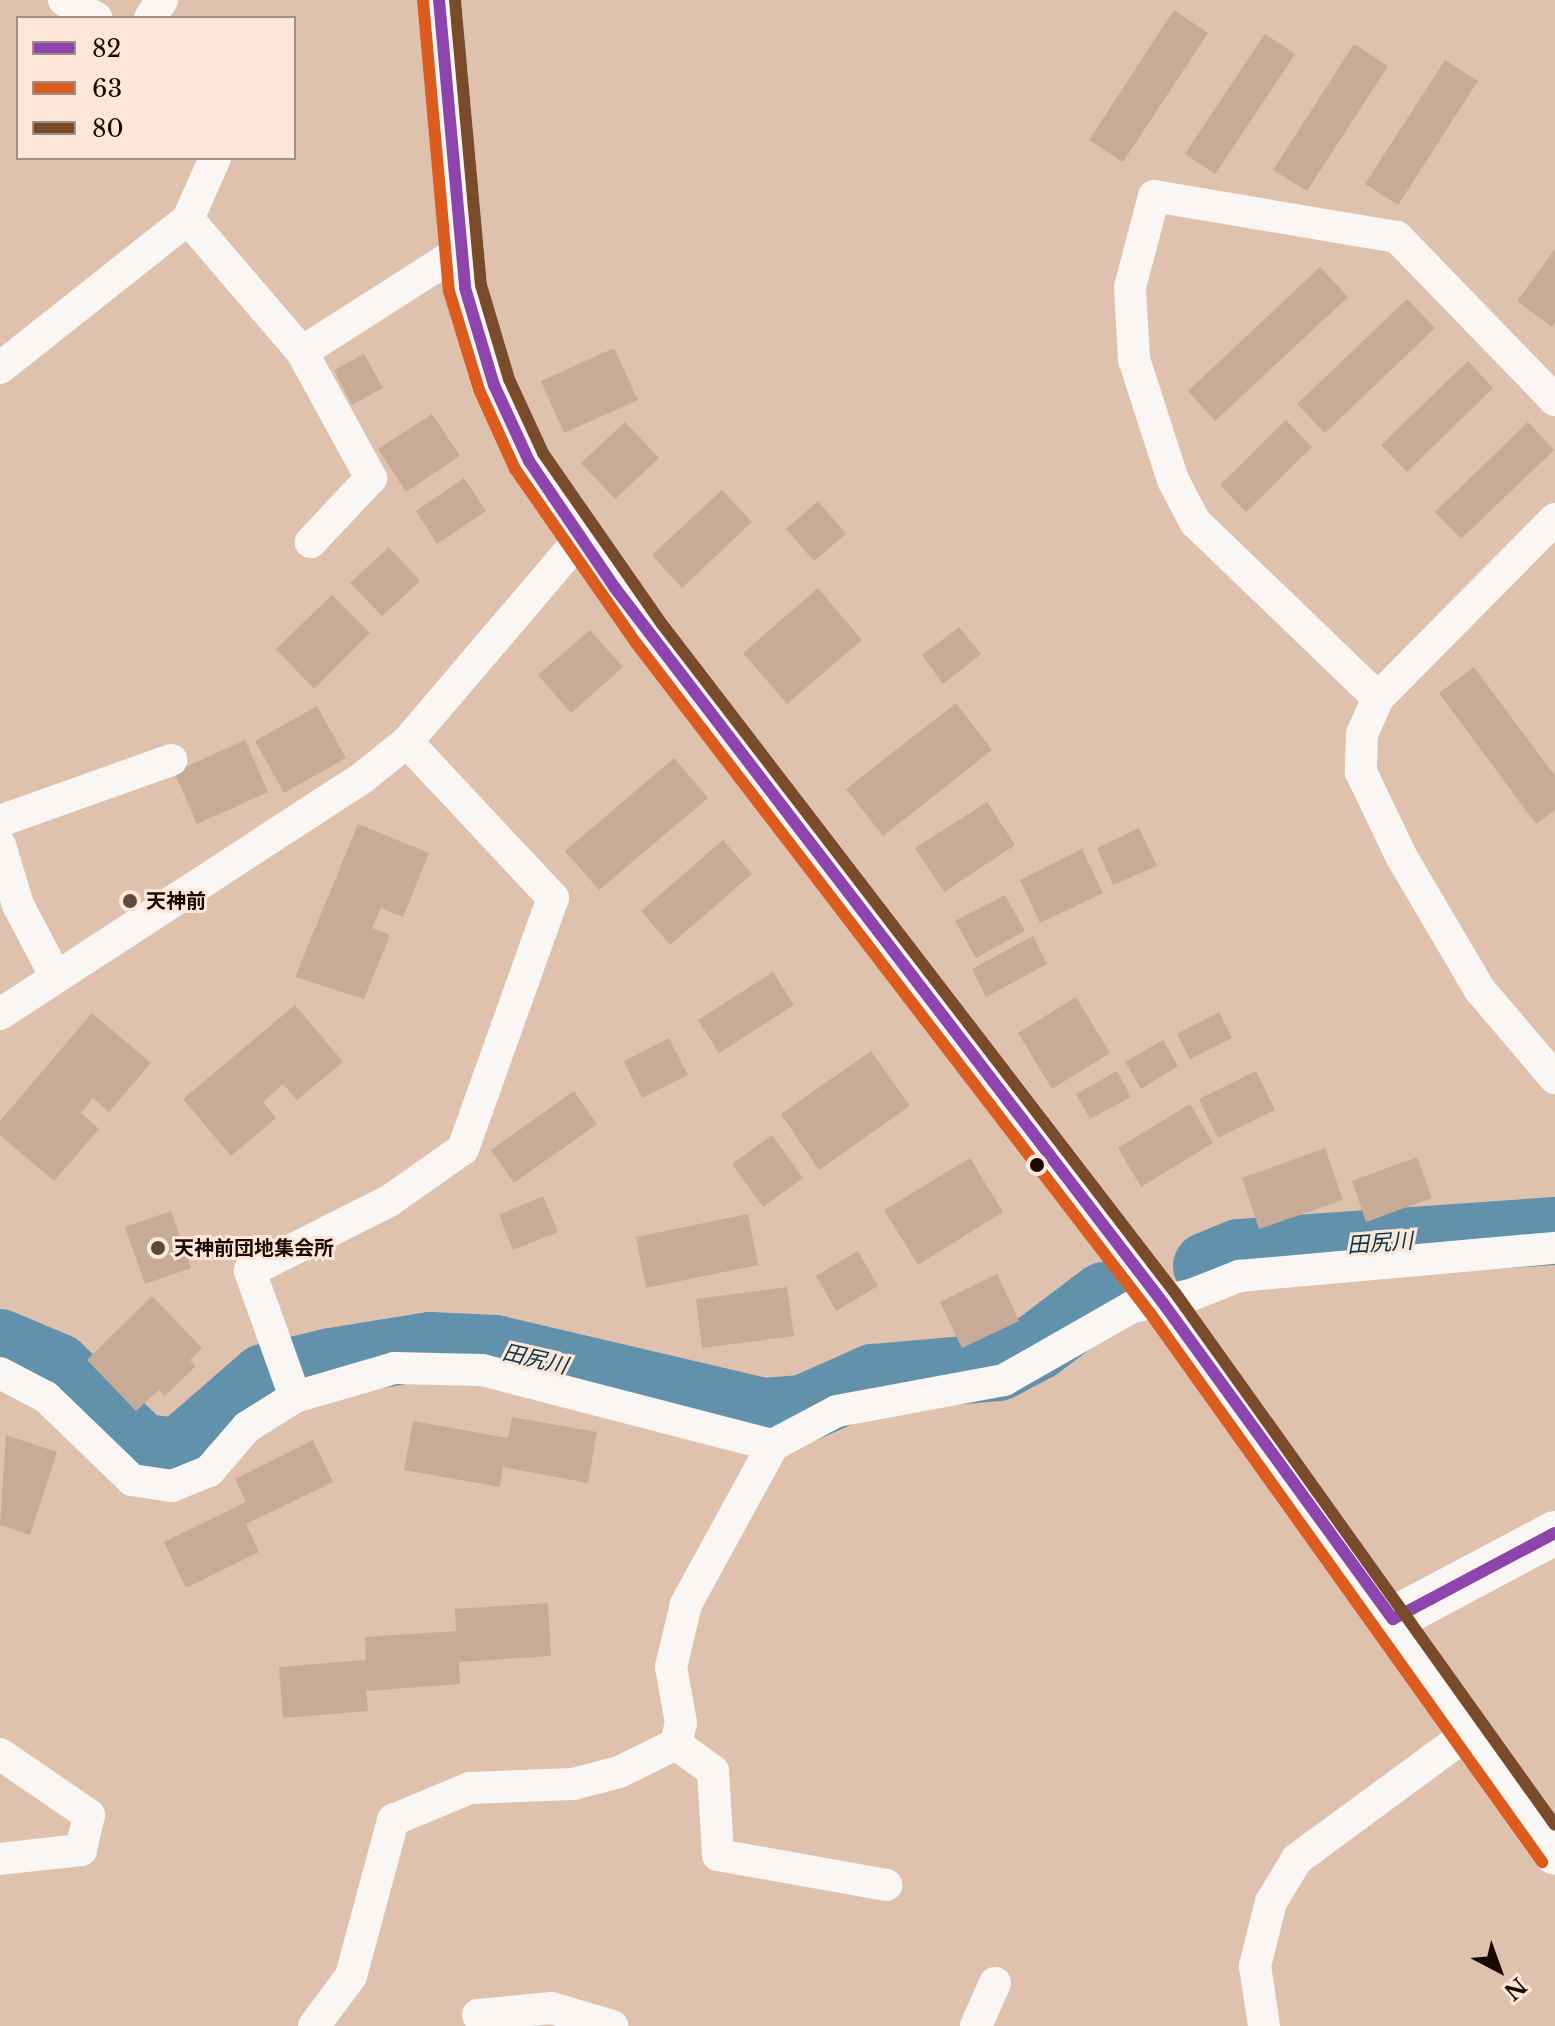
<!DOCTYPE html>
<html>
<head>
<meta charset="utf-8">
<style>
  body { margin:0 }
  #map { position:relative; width:1555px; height:2026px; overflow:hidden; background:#dfc2ae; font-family:"Libre Baskerville","Noto Sans JP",serif }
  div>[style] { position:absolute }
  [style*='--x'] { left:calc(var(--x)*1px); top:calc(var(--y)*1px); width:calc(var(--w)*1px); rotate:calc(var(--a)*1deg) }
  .river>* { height:68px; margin:-34px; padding:0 34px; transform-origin:34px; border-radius:34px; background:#6292ab }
  .building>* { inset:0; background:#c8ab96 }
  .street>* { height:32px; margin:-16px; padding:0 16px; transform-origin:16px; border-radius:16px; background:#faf6f3 }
  .secondary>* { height:44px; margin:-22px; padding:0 22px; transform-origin:22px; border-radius:22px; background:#faf6f3 }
  .primary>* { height:44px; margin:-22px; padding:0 22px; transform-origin:22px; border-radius:22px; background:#faf6f3 }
  .bus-1>* { height:12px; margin:-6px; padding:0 6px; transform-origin:6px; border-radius:6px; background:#8e44ad }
  .bus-2>* { height:12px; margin:-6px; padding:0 6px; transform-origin:6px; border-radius:6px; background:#dc5c1f }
  .bus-3>* { height:12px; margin:-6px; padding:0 6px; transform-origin:6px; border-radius:6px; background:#7a4b2a }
  .dots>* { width:22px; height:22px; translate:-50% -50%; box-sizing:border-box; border:4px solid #fee7d8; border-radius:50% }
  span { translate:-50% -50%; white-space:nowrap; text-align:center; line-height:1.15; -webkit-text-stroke:6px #fee7d8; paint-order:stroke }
  .poi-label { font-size:20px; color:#1a0800; font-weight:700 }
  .left { translate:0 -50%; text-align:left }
  .water-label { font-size:22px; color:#08374f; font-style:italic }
  .legend { position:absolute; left:16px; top:16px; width:280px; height:144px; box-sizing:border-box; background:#fee7d8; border:2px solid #a38e82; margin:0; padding:10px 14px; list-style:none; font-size:24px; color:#1a0800 }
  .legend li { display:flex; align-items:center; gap:16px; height:40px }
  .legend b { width:40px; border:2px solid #a38e82 }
  .north { position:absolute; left:1459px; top:1930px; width:80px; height:80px; -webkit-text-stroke:6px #fee7d8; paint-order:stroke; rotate:139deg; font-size:22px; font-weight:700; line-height:32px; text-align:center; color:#1a0800 }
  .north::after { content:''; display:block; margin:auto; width:28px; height:36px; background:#1a0800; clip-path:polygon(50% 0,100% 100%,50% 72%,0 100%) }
</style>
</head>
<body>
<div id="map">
  <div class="river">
    <i style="--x:1207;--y:1266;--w:35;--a:-22"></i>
    <i style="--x:1240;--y:1253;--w:316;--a:-4"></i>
    <i style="--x:0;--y:1343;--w:62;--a:22.8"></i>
    <i style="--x:57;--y:1367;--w:117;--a:43.6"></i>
    <i style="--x:142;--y:1448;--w:37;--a:6"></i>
    <i style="--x:179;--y:1452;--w:113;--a:-41"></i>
    <i style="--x:264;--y:1378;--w:69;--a:-13.4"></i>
    <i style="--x:331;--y:1362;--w:100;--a:-9.2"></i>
    <i style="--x:430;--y:1346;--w:65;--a:2.6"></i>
    <i style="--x:495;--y:1349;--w:275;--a:13.2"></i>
    <i style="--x:763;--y:1412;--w:40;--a:-4.3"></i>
    <i style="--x:803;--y:1409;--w:77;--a:-23.9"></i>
    <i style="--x:873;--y:1378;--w:125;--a:-5"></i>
    <i style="--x:998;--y:1367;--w:45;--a:-27.7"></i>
    <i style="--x:1038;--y:1346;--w:83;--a:-37.1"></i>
  </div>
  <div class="building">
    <i style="clip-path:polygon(1174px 10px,1208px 33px,1123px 162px,1089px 140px)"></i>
    <i style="clip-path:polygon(1265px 34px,1295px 54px,1215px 174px,1185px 154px)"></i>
    <i style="clip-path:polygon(1354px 44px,1388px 66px,1307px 191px,1273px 170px)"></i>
    <i style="clip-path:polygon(1445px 60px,1478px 81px,1398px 205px,1365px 184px)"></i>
    <i style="clip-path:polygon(1555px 249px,1555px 322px,1552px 327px,1517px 301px)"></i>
    <i style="clip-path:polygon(1320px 267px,1348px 297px,1215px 421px,1188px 391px)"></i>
    <i style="clip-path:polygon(1407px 299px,1435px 328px,1325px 433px,1297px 404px)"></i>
    <i style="clip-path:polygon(614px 348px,638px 400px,564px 433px,541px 381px)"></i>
    <i style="clip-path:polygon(364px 354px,383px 388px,352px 405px,334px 370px)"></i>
    <i style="clip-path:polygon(1468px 361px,1493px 388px,1407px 472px,1381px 445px)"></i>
    <i style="clip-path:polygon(432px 414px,460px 456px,406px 492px,378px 449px)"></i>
    <i style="clip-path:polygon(1286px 420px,1312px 447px,1246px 512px,1220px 485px)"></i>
    <i style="clip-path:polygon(625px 422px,659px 458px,615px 499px,581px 463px)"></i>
    <i style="clip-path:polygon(1528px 422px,1554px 450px,1461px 539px,1435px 512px)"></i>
    <i style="clip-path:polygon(464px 478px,486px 511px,437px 544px,416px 511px)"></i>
    <i style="clip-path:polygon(722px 490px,752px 522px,682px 588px,652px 555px)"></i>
    <i style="clip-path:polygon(818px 501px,846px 534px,814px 561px,786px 529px)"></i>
    <i style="clip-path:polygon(389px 547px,420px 581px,382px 616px,350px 583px)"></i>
    <i style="clip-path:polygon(818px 588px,862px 640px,787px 704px,743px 653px)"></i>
    <i style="clip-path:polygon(332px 595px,370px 633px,314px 689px,276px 649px)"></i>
    <i style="clip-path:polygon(959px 627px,981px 654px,943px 684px,922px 655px)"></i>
    <i style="clip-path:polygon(590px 630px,623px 667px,571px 713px,538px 675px)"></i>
    <i style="clip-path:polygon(1474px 667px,1555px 776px,1555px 810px,1536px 824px,1439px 693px)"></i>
    <i style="clip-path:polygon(956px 703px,992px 750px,883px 836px,846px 789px)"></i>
    <i style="clip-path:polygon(317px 706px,346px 758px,284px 793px,255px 741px)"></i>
    <i style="clip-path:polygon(245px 740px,268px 792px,197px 824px,174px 772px)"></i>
    <i style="clip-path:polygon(674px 758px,708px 798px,599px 890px,565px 851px)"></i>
    <i style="clip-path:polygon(987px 802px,1015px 845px,944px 892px,915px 848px)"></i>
    <i style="clip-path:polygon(358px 824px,429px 853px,403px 917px,381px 908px,372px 928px,390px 935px,364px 999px,295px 977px)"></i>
    <i style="clip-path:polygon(1139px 828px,1157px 866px,1113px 885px,1097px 848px)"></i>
    <i style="clip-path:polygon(723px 840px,752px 874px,670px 945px,641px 911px)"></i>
    <i style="clip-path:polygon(1082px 849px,1103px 893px,1040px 923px,1020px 880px)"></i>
    <i style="clip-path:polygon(1005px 895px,1025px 931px,976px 958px,955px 921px)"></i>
    <i style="clip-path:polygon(1033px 936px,1047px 964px,986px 997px,972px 969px)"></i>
    <i style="clip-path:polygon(773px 972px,794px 1005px,719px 1053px,698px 1020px)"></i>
    <i style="clip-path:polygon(1076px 997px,1110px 1053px,1052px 1089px,1018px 1033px)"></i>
    <i style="clip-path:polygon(295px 1005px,343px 1062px,297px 1100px,283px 1084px,263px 1102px,276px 1118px,231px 1156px,183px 1099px)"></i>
    <i style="clip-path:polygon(1219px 1012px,1232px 1038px,1190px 1059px,1177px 1034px)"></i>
    <i style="clip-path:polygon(92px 1013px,151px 1063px,109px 1112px,93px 1098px,81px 1113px,99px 1129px,54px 1181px,0 1135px,0 1121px)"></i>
    <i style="clip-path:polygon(669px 1038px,688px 1075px,642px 1098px,624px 1061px)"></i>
    <i style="clip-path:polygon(1163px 1040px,1178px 1066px,1141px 1089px,1125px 1062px)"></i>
    <i style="clip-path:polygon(871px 1051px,910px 1106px,819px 1170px,781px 1114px)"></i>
    <i style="clip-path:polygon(1117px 1071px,1131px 1097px,1090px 1119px,1076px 1094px)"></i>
    <i style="clip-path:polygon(1256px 1071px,1275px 1110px,1218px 1138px,1199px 1099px)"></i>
    <i style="clip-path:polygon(574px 1091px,597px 1124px,514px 1183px,491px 1150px)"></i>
    <i style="clip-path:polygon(1190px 1104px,1213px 1143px,1141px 1187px,1118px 1148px)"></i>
    <i style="clip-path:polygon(772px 1135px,803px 1178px,763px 1207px,732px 1164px)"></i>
    <i style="clip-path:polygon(1325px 1148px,1343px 1200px,1259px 1229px,1242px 1178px)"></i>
    <i style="clip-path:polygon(1417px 1157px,1432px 1198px,1366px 1222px,1352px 1181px)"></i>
    <i style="clip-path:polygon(970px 1158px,1003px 1212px,918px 1265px,884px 1210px)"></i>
    <i style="clip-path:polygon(543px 1196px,558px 1232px,513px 1250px,499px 1215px)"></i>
    <i style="clip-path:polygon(171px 1211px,191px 1268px,145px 1284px,125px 1227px)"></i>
    <i style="clip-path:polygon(748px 1214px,758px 1265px,646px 1288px,636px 1237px)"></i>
    <i style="clip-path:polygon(858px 1251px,878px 1286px,836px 1311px,816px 1276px)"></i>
    <i style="clip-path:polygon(997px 1274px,1019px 1321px,962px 1348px,940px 1302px)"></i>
    <i style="clip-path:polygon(787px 1287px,794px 1336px,702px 1348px,696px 1299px)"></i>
    <i style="clip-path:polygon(152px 1296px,202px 1348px,190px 1360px,196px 1366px,165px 1396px,159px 1390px,136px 1411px,87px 1360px)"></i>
    <i style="clip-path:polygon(512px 1417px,597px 1432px,588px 1483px,503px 1467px,500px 1487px,404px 1470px,413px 1421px,508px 1438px)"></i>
    <i style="clip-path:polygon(6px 1435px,57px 1452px,30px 1535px,0 1525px)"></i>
    <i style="clip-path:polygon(313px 1440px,333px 1482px,246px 1524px,259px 1552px,186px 1588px,164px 1542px,246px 1502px,235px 1479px)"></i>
    <i style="clip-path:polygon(548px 1603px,551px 1656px,459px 1662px,460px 1684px,366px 1691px,368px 1711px,283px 1718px,279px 1667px,366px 1660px,365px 1637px,456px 1631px,455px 1609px)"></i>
  </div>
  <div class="street">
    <i style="--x:64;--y:0;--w:37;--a:29"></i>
    <i style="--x:150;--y:18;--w:22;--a:-56"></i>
    <i style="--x:188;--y:219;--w:175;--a:49.4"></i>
    <i style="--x:302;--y:352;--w:144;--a:61.3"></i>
    <i style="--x:371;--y:478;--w:88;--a:133.2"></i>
    <i style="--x:302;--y:352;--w:188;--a:-32.6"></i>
    <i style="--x:0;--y:368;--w:240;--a:-38.4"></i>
    <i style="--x:188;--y:219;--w:67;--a:-66.1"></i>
    <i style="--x:1555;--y:519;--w:252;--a:134.7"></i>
    <i style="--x:1378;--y:698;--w:39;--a:114"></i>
    <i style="--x:1362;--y:734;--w:38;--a:92"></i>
    <i style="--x:1361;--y:772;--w:93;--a:64.5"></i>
    <i style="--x:1401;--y:856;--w:156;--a:59.5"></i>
    <i style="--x:1480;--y:990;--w:116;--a:49.6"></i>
    <i style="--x:1378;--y:698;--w:254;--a:-136.1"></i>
    <i style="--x:1195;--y:522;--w:47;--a:-117.6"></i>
    <i style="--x:1173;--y:480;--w:127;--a:-107.9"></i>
    <i style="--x:1134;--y:359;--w:72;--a:-93.2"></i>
    <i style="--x:1130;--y:287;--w:94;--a:-75.2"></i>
    <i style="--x:1154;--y:196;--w:246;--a:9.6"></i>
    <i style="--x:1397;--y:237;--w:227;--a:45.9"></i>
    <i style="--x:0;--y:821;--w:182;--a:-19.6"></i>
    <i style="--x:0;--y:845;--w:63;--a:73.3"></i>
    <i style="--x:18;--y:905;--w:81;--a:62.2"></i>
    <i style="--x:0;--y:1014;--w:432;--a:-33.1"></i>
    <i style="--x:362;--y:778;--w:58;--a:-38.7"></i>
    <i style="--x:407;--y:742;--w:267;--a:-49.6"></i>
    <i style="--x:0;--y:1373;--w:52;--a:27.6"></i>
    <i style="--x:46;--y:1397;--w:120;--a:44"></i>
    <i style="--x:132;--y:1480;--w:40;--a:8.5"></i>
    <i style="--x:172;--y:1486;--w:40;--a:-22"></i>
    <i style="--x:209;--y:1471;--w:58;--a:-49.2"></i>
    <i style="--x:247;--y:1427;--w:57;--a:-32"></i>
    <i style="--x:295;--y:1397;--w:104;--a:-16.2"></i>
    <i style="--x:395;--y:1368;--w:87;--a:1.3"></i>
    <i style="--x:482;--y:1370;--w:301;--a:14.5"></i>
    <i style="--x:295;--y:1397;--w:134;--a:-109.7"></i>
    <i style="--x:250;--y:1271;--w:156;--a:-26.7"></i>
    <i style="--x:389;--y:1201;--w:90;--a:-35.1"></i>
    <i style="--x:463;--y:1149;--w:267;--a:-70.3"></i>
    <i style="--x:553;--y:898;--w:214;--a:-133.1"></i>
    <i style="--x:676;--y:1744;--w:46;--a:36.1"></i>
    <i style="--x:713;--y:1771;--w:84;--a:86.6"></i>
    <i style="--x:718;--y:1855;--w:171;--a:10.1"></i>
    <i style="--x:0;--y:1754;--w:108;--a:34.4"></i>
    <i style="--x:89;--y:1815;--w:36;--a:103"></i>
    <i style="--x:81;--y:1850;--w:81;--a:173.7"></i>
    <i style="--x:478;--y:2015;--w:74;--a:-5.4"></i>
    <i style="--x:552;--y:2008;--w:63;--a:16.7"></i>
    <i style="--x:314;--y:2026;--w:62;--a:-53.5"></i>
    <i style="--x:351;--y:1976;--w:162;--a:-74.9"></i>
    <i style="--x:393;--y:1820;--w:83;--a:-22.6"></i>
    <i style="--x:470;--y:1788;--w:103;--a:-2.2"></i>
    <i style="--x:573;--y:1784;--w:48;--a:-14.6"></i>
    <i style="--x:619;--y:1772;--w:64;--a:-26.2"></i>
    <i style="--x:676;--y:1744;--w:22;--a:-77"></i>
    <i style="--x:681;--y:1723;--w:57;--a:-100.1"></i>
    <i style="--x:671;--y:1667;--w:65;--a:-76.6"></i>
    <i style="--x:686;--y:1604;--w:181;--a:-61.3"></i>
    <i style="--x:773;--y:1445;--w:72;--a:-28"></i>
    <i style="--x:837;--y:1411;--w:170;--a:-10.5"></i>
    <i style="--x:1004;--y:1380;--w:147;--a:-29.7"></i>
    <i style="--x:1132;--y:1307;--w:60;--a:-11.5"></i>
    <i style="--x:1191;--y:1295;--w:52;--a:-21.6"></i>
    <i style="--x:1239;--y:1276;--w:317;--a:-5.1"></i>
    <i style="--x:976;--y:2026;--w:47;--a:-66.2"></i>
    <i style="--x:1264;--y:2026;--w:61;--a:-98.5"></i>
    <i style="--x:1255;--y:1966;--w:66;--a:-76"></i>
    <i style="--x:1271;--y:1902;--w:50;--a:-58.8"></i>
    <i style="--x:1297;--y:1859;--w:216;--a:-36.3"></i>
  </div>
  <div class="secondary">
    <i style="--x:1393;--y:1619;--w:183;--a:-28"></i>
  </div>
  <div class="primary">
    <i style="--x:439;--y:0;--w:289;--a:84.8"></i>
    <i style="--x:465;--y:288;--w:101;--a:73.4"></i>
    <i style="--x:494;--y:385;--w:84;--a:65.3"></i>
    <i style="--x:529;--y:461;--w:210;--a:55.1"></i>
    <i style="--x:649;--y:633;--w:844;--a:52.51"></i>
    <i style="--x:1163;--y:1303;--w:675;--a:54.52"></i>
  </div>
  <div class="bus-1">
    <i style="--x:439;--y:0;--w:289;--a:84.8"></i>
    <i style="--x:465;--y:288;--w:101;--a:73.4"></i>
    <i style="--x:494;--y:385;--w:84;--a:65.3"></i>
    <i style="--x:529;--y:461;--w:153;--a:55.9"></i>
    <i style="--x:615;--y:588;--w:901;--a:52.53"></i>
    <i style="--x:1163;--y:1303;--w:391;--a:54"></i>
    <i style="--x:1393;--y:1619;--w:183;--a:-28"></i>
  </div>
  <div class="bus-2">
    <i style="--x:423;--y:1;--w:291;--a:84.9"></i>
    <i style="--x:449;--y:291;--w:103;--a:73.1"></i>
    <i style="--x:479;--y:390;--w:87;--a:65.5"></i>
    <i style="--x:515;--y:469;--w:212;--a:55.2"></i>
    <i style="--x:636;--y:643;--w:844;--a:52.51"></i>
    <i style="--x:1150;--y:1313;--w:675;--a:54.47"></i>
  </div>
  <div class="bus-3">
    <i style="--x:455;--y:0;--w:286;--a:84.8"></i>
    <i style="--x:481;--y:285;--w:98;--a:73.4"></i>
    <i style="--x:509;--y:379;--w:81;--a:65.3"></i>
    <i style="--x:543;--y:453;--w:208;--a:55.2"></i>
    <i style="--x:662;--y:624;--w:844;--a:52.51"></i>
    <i style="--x:1176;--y:1294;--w:652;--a:54.48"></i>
  </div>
  <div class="dots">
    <i style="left:130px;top:901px;background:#5f493d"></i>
    <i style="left:1037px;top:1165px;background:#1a0800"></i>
    <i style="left:158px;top:1248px;background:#5f493d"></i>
  </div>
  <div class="poi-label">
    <span class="left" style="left:146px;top:901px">天神前</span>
    <span class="left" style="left:174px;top:1248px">天神前団地集会所</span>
  </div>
  <div class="water-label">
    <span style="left:1380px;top:1243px;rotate:-4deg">田尻川</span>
    <span style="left:535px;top:1359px;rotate:13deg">田尻川</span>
  </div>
  <ul class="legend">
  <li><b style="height:10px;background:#8e44ad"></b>82</li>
  <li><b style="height:10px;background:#dc5c1f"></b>63</li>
  <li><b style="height:10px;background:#7a4b2a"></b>80</li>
  </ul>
  <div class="north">N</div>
</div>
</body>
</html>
